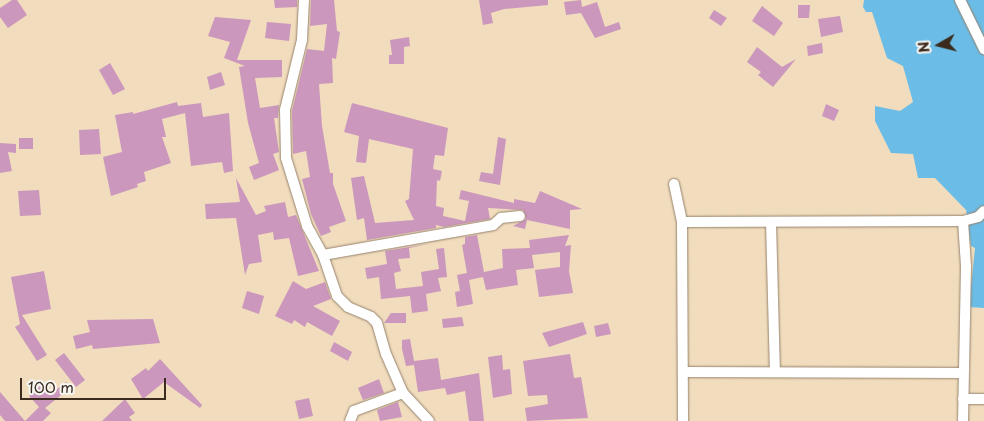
<!DOCTYPE html>
<html>
<head>
<meta charset="utf-8">
<style>
  body { margin:0 }
  #map { position:relative; width:984px; height:421px; overflow:hidden; background:#f1dcbd; font-family:"Playpen Sans",sans-serif }
  div>[style] { position:absolute }
  [style*='--x'] { left:calc(var(--x)*1px); top:calc(var(--y)*1px); width:calc(var(--w)*1px); rotate:calc(var(--a)*1deg) }
  .water>* { inset:0; background:#6bbde7 }
  .building>* { inset:0; background:#cb97bc }
  .roads { filter:drop-shadow(0 0 1px #96836e) drop-shadow(0 0 1px #96836e) }
  .minor>* { height:10px; margin:-5px; padding:0 5px; transform-origin:5px; border-radius:5px; background:#fff }
  span { translate:-50% -50%; white-space:nowrap; text-align:center; line-height:1.15; -webkit-text-stroke:4px #f6f6f2; paint-order:stroke }
  .north { position:absolute; left:914px; top:20px; width:50px; height:50px; -webkit-text-stroke:4px #f6f6f2; paint-order:stroke; rotate:262deg; font-size:14px; font-weight:700; line-height:20px; text-align:center; color:#3b2a1e }
  .north::after { content:''; display:block; margin:auto; width:18px; height:22px; background:#3b2a1e; clip-path:polygon(50% 0,100% 100%,50% 72%,0 100%) }
  .scale { position:absolute; left:20px; top:378px; width:146px; height:22px; box-sizing:border-box; border:2px solid #3b2a1e; border-top:0; padding-left:6px; font-size:15px; line-height:18px; white-space:nowrap; color:#3b2a1e; -webkit-text-stroke:4px #f6f6f2; paint-order:stroke }
</style>
</head>
<body>
<div id="map">
  <div class="water">
    <i style="clip-path:polygon(864px 0,984px 0,984px 308px,969px 307px,975px 248px,971px 246px,966px 210px,935px 178px,918px 178px,913px 154px,891px 153px,875px 121px,875px 106px,900px 111px,913px 102px,903px 66px,887px 58px,872px 12px,866px 12px,863px 7px)"></i>
  </div>
  <div class="building">
    <i style="clip-path:polygon(12px 0,17px 0,27px 15px,8px 28px,0 17px,0 8px)"></i>
    <i style="clip-path:polygon(274px 0,297px 0,297px 7px,275px 8px)"></i>
    <i style="clip-path:polygon(311px 0,334px 0,337px 31px,340px 32px,336px 59px,332px 58px,333px 83px,319px 84px,322px 126px,330px 173px,333px 173px,333px 184px,346px 221px,329px 227px,331px 232px,321px 236px,311px 214px,302px 179px,310px 177px,306px 151px,293px 154px,292px 111px,307px 49px,324px 51px,327px 24px,310px 26px)"></i>
    <i style="clip-path:polygon(479px 0,548px 0,548px 5px,504px 9px,491px 13px,493px 23px,483px 25px)"></i>
    <i style="clip-path:polygon(581px 0,582px 7px,597px 2px,605px 27px,619px 22px,621px 29px,595px 38px,581px 13px,566px 15px,564px 2px)"></i>
    <i style="clip-path:polygon(798px 5px,810px 5px,809px 18px,798px 18px)"></i>
    <i style="clip-path:polygon(762px 6px,783px 23px,774px 36px,752px 21px)"></i>
    <i style="clip-path:polygon(714px 10px,727px 18px,721px 26px,709px 18px)"></i>
    <i style="clip-path:polygon(840px 16px,843px 32px,821px 37px,818px 19px)"></i>
    <i style="clip-path:polygon(215px 17px,251px 20px,237px 60px,282px 60px,282px 77px,255px 78px,260px 108px,279px 105px,278px 118px,274px 118px,279px 152px,273px 154px,279px 170px,254px 180px,249px 167px,259px 163px,248px 123px,239px 67px,245px 66px,224px 58px,230px 42px,208px 36px)"></i>
    <i style="clip-path:polygon(267px 22px,291px 24px,289px 41px,265px 38px)"></i>
    <i style="clip-path:polygon(409px 37px,410px 46px,404px 47px,404px 64px,389px 64px,389px 55px,392px 55px,390px 40px)"></i>
    <i style="clip-path:polygon(822px 43px,823px 53px,808px 56px,807px 46px)"></i>
    <i style="clip-path:polygon(757px 47px,782px 67px,796px 59px,773px 87px,758px 75px,761px 72px,747px 62px)"></i>
    <i style="clip-path:polygon(110px 63px,125px 89px,113px 95px,99px 70px)"></i>
    <i style="clip-path:polygon(221px 72px,225px 85px,210px 90px,207px 77px)"></i>
    <i style="clip-path:polygon(177px 102px,178px 106px,201px 103px,203px 117px,229px 113px,233px 171px,224px 173px,222px 162px,191px 166px,185px 113px,162px 119px,166px 137px,162px 137px,171px 163px,144px 172px,146px 181px,137px 184px,138px 187px,111px 196px,103px 157px,122px 152px,115px 115px,133px 112px,133px 114px)"></i>
    <i style="clip-path:polygon(352px 103px,448px 128px,444px 156px,435px 155px,433px 169px,442px 171px,440px 181px,437px 180px,436px 206px,444px 208px,443px 216px,465px 221px,469px 201px,459px 199px,461px 190px,514px 203px,514px 199px,535px 203px,540px 191px,582px 209px,570px 210px,570px 229px,527px 220px,525px 229px,513px 226px,526px 219px,523px 210px,488px 208px,490px 219px,444px 227px,436px 225px,436px 228px,367px 240px,364px 218px,357px 220px,351px 178px,364px 176px,375px 223px,414px 220px,405px 201px,409px 199px,413px 149px,369px 139px,366px 163px,356px 162px,359px 136px,344px 132px)"></i>
    <i style="clip-path:polygon(826px 104px,839px 110px,834px 121px,822px 116px)"></i>
    <i style="clip-path:polygon(99px 129px,101px 154px,80px 155px,79px 130px)"></i>
    <i style="clip-path:polygon(498px 137px,506px 139px,500px 185px,479px 181px,481px 172px,493px 174px)"></i>
    <i style="clip-path:polygon(19px 138px,33px 138px,33px 149px,19px 149px)"></i>
    <i style="clip-path:polygon(0 143px,16px 144px,16px 153px,8px 152px,12px 171px,0 173px)"></i>
    <i style="clip-path:polygon(236px 178px,256px 215px,266px 211px,264px 206px,285px 202px,288px 217px,296px 215px,319px 271px,298px 276px,289px 238px,274px 240px,273px 232px,258px 235px,262px 262px,249px 264px,245px 275px,236px 218px,206px 219px,205px 204px,240px 202px)"></i>
    <i style="clip-path:polygon(39px 190px,41px 215px,20px 216px,18px 191px)"></i>
    <i style="clip-path:polygon(477px 235px,484px 272px,503px 268px,502px 249px,530px 248px,529px 240px,569px 235px,565px 246px,571px 245px,569px 271px,573px 293px,539px 297px,535px 270px,560px 267px,560px 252px,532px 255px,534px 268px,516px 270px,518px 285px,486px 290px,483px 277px,469px 280px,473px 304px,457px 307px,455px 292px,460px 291px,457px 275px,467px 273px,462px 245px,465px 244px,465px 237px)"></i>
    <i style="clip-path:polygon(428px 244px,409px 248px,410px 258px,398px 259px,401px 271px,394px 273px,396px 289px,423px 286px,421px 272px,439px 269px,436px 249px,444px 248px,447px 277px,438px 278px,441px 291px,426px 294px,428px 311px,412px 313px,410px 296px,381px 299px,379px 277px,367px 279px,365px 268px,387px 264px,385px 251px)"></i>
    <i style="clip-path:polygon(44px 271px,51px 309px,22px 315px,47px 355px,37px 361px,15px 327px,20px 324px,11px 277px)"></i>
    <i style="clip-path:polygon(293px 281px,306px 289px,325px 282px,331px 299px,313px 306px,340px 321px,332px 336px,307px 322px,305px 327px,294px 320px,292px 324px,275px 316px)"></i>
    <i style="clip-path:polygon(247px 291px,264px 296px,259px 314px,242px 308px)"></i>
    <i style="clip-path:polygon(391px 313px,406px 313px,406px 323px,384px 323px)"></i>
    <i style="clip-path:polygon(462px 317px,464px 326px,443px 328px,442px 319px)"></i>
    <i style="clip-path:polygon(153px 319px,160px 343px,93px 349px,92px 345px,76px 349px,73px 336px,90px 332px,87px 320px)"></i>
    <i style="clip-path:polygon(583px 322px,587px 334px,549px 347px,542px 333px)"></i>
    <i style="clip-path:polygon(608px 323px,611px 334px,596px 337px,594px 326px)"></i>
    <i style="clip-path:polygon(410px 339px,414px 361px,438px 358px,441px 380px,479px 373px,484px 421px,469px 421px,465px 391px,447px 395px,445px 388px,418px 392px,414px 365px,406px 366px,402px 349px,402px 340px)"></i>
    <i style="clip-path:polygon(334px 342px,352px 352px,348px 361px,330px 351px)"></i>
    <i style="clip-path:polygon(64px 353px,85px 380px,76px 387px,55px 360px)"></i>
    <i style="clip-path:polygon(570px 354px,574px 378px,581px 377px,588px 418px,527px 421px,525px 408px,548px 404px,547px 395px,528px 396px,523px 361px)"></i>
    <i style="clip-path:polygon(502px 355px,503px 370px,510px 369px,512px 394px,493px 398px,488px 357px)"></i>
    <i style="clip-path:polygon(160px 359px,202px 405px,200px 408px,164px 382px,143px 399px,131px 379px,146px 368px,148px 371px)"></i>
    <i style="clip-path:polygon(379px 379px,384px 393px,363px 400px,358px 388px)"></i>
    <i style="clip-path:polygon(66px 382px,70px 388px,45px 408px,51px 413px,43px 421px,25px 421px,39px 407px,29px 396px,40px 386px,49px 395px)"></i>
    <i style="clip-path:polygon(0 392px,25px 421px,5px 421px,0 415px)"></i>
    <i style="clip-path:polygon(309px 398px,313px 416px,299px 419px,295px 401px)"></i>
    <i style="clip-path:polygon(125px 399px,135px 413px,129px 417px,132px 421px,102px 421px)"></i>
    <i style="clip-path:polygon(398px 402px,402px 417px,380px 421px,377px 410px)"></i>
  </div>
  <div class="roads">
    <div class="minor">
      <i style="--x:304;--y:0;--w:40;--a:92.9"></i>
      <i style="--x:302;--y:40;--w:72;--a:103.7"></i>
      <i style="--x:285;--y:110;--w:48;--a:88.8"></i>
      <i style="--x:286;--y:158;--w:71;--a:72.8"></i>
      <i style="--x:307;--y:226;--w:33;--a:61"></i>
      <i style="--x:323;--y:255;--w:43;--a:71.1"></i>
      <i style="--x:337;--y:296;--w:16;--a:45"></i>
      <i style="--x:348;--y:307;--w:25;--a:23"></i>
      <i style="--x:371;--y:317;--w:8;--a:45"></i>
      <i style="--x:377;--y:323;--w:32;--a:74"></i>
      <i style="--x:386;--y:354;--w:43;--a:66.4"></i>
      <i style="--x:403;--y:393;--w:38;--a:47"></i>
      <i style="--x:960;--y:0;--w:55;--a:63.9"></i>
      <i style="--x:674;--y:184;--w:39;--a:78"></i>
      <i style="--x:682;--y:222;--w:199;--a:89.7"></i>
      <i style="--x:963;--y:221;--w:45;--a:86.2"></i>
      <i style="--x:966;--y:266;--w:155;--a:91.1"></i>
      <i style="--x:682;--y:222;--w:281;--a:-0.2"></i>
      <i style="--x:963;--y:221;--w:16;--a:-15"></i>
      <i style="--x:978;--y:217;--w:8;--a:-45"></i>
      <i style="--x:771;--y:222;--w:150;--a:88.5"></i>
      <i style="--x:323;--y:255;--w:173;--a:-10"></i>
      <i style="--x:493;--y:225;--w:11;--a:-41"></i>
      <i style="--x:501;--y:218;--w:19;--a:-6"></i>
      <i style="--x:683;--y:372;--w:280;--a:0.2"></i>
      <i style="--x:963;--y:399;--w:21;--a:0"></i>
      <i style="--x:350;--y:421;--w:11;--a:-68"></i>
      <i style="--x:354;--y:411;--w:52;--a:-20.2"></i>
    </div>
  </div>
  <div class="north">N</div>
  <div class="scale">100 m</div>
</div>
</body>
</html>
